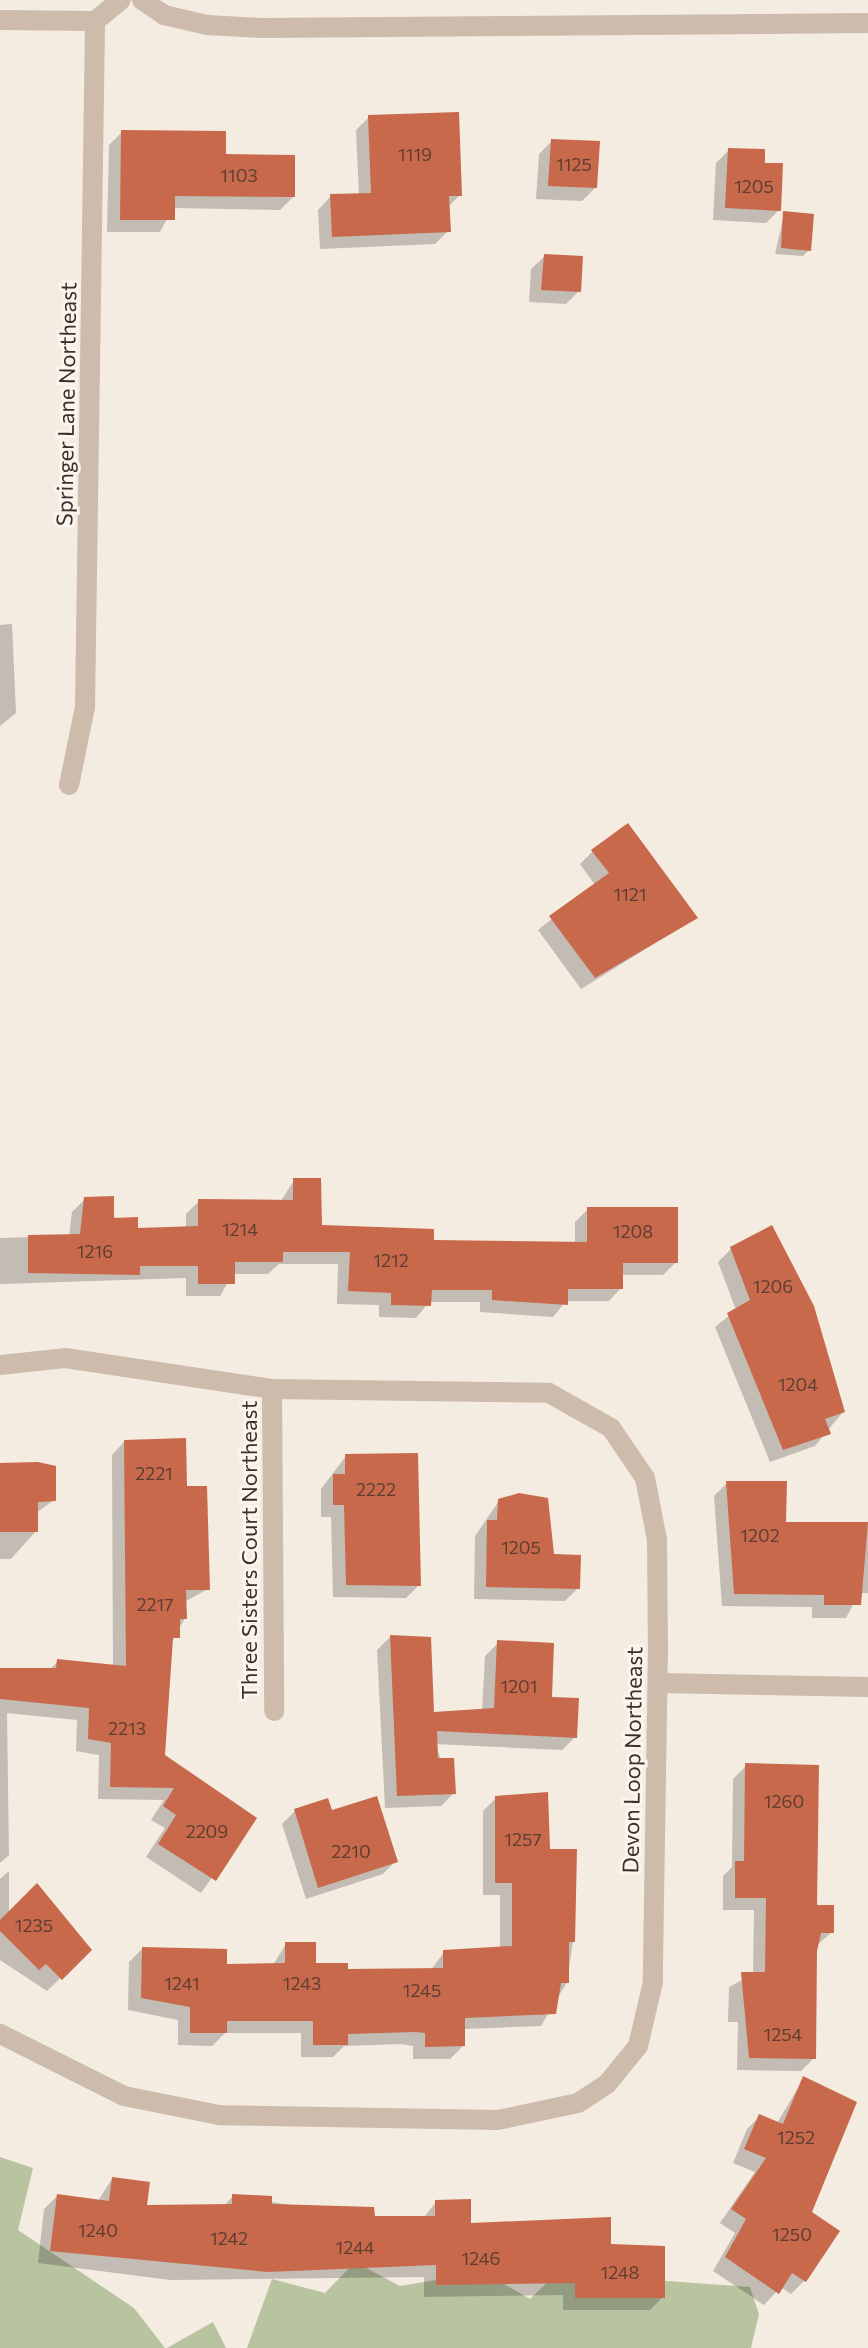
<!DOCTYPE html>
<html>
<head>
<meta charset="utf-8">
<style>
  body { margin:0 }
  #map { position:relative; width:868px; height:2348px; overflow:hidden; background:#f4ebe1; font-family:Commissioner,sans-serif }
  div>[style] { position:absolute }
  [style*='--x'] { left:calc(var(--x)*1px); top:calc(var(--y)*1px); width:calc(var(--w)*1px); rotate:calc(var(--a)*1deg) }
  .green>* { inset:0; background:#b8c4a0 }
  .shadow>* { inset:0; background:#0003 }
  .building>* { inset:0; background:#c8694b }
  .minor>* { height:20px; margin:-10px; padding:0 10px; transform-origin:10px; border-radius:10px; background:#cdbbac }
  span { translate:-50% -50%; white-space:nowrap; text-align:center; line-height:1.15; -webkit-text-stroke:6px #fbf5ee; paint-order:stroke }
  .number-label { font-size:18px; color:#5e3e33 }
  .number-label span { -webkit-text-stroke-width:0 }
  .street-label { font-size:22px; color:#3b302b }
</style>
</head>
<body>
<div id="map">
  <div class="green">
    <i style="clip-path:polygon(0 2157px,33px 2168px,18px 2230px,134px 2308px,165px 2348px,0 2348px)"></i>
    <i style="clip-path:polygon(355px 2262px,400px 2286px,483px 2272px,530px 2299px,557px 2273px,750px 2287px,759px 2314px,751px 2348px,247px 2348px,272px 2279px,325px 2293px)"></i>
    <i style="clip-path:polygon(213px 2322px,226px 2348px,167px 2348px)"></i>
  </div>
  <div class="shadow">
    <i style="clip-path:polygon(369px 117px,460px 195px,448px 207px,448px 231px,435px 244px,320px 249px,318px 210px,331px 196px,359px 195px,356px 130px)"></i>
    <i style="clip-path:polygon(122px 132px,224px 156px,293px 197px,280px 210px,173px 208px,160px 232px,107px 232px,109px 145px)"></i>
    <i style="clip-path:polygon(552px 141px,595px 188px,582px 201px,536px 199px,539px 154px)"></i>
    <i style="clip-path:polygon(729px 150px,779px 210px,766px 223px,713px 220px,716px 163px)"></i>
    <i style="clip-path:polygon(784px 214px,809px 250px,803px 256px,775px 254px)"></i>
    <i style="clip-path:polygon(545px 256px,579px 291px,566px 304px,529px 302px,531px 269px)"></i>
    <i style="clip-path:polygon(12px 624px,16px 713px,0 726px,0 625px)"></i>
    <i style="clip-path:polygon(593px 851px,696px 918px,581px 989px,538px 930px,595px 885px,580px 864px)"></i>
    <i style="clip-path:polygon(294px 1180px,320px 1227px,432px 1242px,575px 1244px,575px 1222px,588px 1209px,676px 1262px,663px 1275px,621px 1275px,621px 1288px,609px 1301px,566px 1301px,553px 1317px,480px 1312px,480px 1302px,429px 1302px,416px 1318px,379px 1317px,379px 1305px,337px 1304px,338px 1264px,279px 1264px,268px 1274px,233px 1274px,220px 1296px,186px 1296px,186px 1278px,0 1284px,0 1238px,69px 1236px,72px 1212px,85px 1199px,136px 1230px,186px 1228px,186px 1214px,199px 1201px,281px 1201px)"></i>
    <i style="clip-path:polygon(731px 1249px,843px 1412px,815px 1446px,770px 1462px,715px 1327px,736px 1310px,718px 1262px)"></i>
    <i style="clip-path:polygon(124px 1442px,186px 1488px,208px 1589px,184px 1602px,185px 1618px,170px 1645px,163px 1756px,254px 1818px,201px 1893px,146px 1857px,165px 1828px,151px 1820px,164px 1800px,98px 1799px,99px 1755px,76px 1751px,77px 1720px,7px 1713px,9px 1855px,0 1863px,0 1670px,49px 1670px,58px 1661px,113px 1667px,112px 1455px)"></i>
    <i style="clip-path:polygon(346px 1456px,419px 1585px,406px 1598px,333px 1597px,331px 1517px,321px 1517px,321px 1489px)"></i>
    <i style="clip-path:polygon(0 1466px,54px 1500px,36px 1513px,36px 1531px,11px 1559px,0 1559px)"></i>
    <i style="clip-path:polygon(727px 1483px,784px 1524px,868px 1523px,868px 1593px,859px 1593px,846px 1618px,812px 1618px,812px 1607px,722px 1606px,714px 1496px)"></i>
    <i style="clip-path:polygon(499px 1501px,578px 1588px,565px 1601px,474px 1599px,475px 1536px)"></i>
    <i style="clip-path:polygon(390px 1637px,432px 1714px,482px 1711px,485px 1656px,498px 1643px,575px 1737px,562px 1750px,435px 1744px,454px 1793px,441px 1806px,385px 1808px,377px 1650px)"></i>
    <i style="clip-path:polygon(746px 1766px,832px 1932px,816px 1946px,814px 2058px,801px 2071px,737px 2070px,738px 2022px,728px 2022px,729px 1987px,753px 1974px,754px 1910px,723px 1910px,723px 1876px,732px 1867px,733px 1779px)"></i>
    <i style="clip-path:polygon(496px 1798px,548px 1851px,573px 1941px,567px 1982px,541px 2026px,463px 2029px,463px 2046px,450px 2059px,413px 2059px,413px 2046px,401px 2044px,344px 2046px,333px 2057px,301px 2057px,301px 2033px,225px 2033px,212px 2046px,178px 2045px,178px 2020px,128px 2010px,129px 1962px,142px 1949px,225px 1966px,273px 1965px,286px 1944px,314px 1965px,346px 1971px,431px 1970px,444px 1952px,500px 1948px,500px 1895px,483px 1895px,483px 1811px)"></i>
    <i style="clip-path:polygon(295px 1811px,330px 1812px,396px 1861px,383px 1874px,306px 1899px,282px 1824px)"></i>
    <i style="clip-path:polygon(9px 1871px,9px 1914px,89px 1950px,47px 1991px,0 1960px,0 1879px)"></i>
    <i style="clip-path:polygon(804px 2078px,809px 2213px,838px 2231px,804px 2281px,791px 2294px,781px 2287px,764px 2305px,713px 2271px,735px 2233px,720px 2223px,755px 2172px,733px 2163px,747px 2129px,760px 2116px,777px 2123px)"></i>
    <i style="clip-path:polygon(112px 2179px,145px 2207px,223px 2207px,233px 2196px,373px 2218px,423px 2218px,436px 2202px,469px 2225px,609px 2246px,663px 2297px,650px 2310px,563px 2310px,563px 2295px,424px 2297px,424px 2277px,170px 2280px,38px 2263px,44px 2209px,57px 2196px,98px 2201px)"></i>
  </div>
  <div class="building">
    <i style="clip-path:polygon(459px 112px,462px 196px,449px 196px,451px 232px,332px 237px,330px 194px,371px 193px,368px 115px)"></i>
    <i style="clip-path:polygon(121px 130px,226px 131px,226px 154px,295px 155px,295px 197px,175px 196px,175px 220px,120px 220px)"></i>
    <i style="clip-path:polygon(551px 139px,600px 141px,597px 188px,548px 186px)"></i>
    <i style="clip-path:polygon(728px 148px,765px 149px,765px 163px,783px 163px,781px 211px,725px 208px)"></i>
    <i style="clip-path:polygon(783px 211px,814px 214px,811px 251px,781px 248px)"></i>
    <i style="clip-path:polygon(544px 254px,583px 256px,581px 292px,541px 290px)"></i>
    <i style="clip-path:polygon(628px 823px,698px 918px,595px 978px,549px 916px,609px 873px,591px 850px)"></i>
    <i style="clip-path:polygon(293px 1178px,321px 1178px,322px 1225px,434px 1229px,434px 1240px,587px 1242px,587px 1207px,678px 1207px,678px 1263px,623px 1263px,623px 1289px,568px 1289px,568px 1305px,492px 1300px,492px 1290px,432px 1290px,431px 1306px,391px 1305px,391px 1293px,348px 1291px,350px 1252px,283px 1252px,283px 1262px,235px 1262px,235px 1284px,198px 1284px,198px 1266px,140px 1266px,140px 1275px,28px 1273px,28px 1235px,80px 1234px,84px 1197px,114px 1196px,114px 1218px,138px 1217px,138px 1228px,198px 1226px,198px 1199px,293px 1200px)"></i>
    <i style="clip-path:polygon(772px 1225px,814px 1306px,845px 1412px,825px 1419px,831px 1434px,783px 1450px,727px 1313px,750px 1300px,730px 1247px)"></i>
    <i style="clip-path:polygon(186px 1438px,187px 1486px,207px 1486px,210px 1590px,186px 1590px,187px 1619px,180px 1619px,180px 1638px,173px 1638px,165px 1755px,257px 1818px,216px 1881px,158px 1844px,176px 1815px,163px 1806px,174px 1788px,110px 1787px,111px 1743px,88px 1739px,89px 1708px,0 1699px,0 1668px,56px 1668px,57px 1659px,126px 1666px,124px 1440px)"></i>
    <i style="clip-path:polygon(418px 1453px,421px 1586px,346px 1585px,344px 1505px,333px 1505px,333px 1474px,345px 1474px,345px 1454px)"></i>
    <i style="clip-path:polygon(38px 1462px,56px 1466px,56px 1501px,38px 1502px,38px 1532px,0 1532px,0 1463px)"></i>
    <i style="clip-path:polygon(726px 1481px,787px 1481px,786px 1522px,868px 1522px,861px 1605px,824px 1605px,824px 1595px,734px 1594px)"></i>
    <i style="clip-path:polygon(519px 1493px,548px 1498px,554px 1554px,581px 1555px,580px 1589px,486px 1587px,487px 1520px,497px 1520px,498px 1499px)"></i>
    <i style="clip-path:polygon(390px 1635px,431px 1637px,434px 1712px,494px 1708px,497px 1640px,554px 1643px,552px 1697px,579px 1698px,577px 1738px,437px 1731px,438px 1758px,454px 1758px,456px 1794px,397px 1796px)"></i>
    <i style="clip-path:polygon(745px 1763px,819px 1765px,817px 1905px,834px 1905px,834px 1933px,821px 1933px,817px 1951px,816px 2059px,749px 2058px,741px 1972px,765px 1972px,766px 1898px,735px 1898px,735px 1861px,744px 1861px)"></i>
    <i style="clip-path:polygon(548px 1792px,550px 1849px,577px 1849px,575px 1942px,569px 1942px,569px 1983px,561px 1983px,556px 2014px,465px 2018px,465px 2046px,425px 2047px,425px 2033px,415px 2032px,348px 2034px,348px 2045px,313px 2045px,313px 2021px,227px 2021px,227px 2033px,190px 2033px,190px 2007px,141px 1998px,142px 1947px,227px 1949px,227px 1964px,285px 1963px,285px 1942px,316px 1942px,316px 1963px,348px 1963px,348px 1969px,443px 1968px,443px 1950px,512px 1946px,512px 1883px,495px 1883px,495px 1796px)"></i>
    <i style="clip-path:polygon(377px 1796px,398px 1862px,318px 1888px,294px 1809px,328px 1798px,332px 1810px)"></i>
    <i style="clip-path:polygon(37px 1883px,92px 1950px,62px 1980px,46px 1964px,39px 1970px,0 1931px,0 1920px)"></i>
    <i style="clip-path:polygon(803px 2076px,857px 2102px,812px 2212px,840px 2231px,806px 2282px,792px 2273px,779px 2294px,725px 2257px,746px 2219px,731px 2209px,766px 2158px,744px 2149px,759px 2114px,783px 2124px)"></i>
    <i style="clip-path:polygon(112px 2177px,150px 2182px,147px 2205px,232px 2204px,232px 2194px,272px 2196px,272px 2204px,374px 2207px,375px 2216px,435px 2216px,435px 2200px,471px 2199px,471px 2223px,611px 2217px,611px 2244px,665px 2246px,665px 2298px,575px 2298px,575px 2283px,436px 2285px,436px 2265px,268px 2272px,50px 2251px,57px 2194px,109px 2201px)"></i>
  </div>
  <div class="minor">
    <i style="--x:142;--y:0;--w:27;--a:34"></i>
    <i style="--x:164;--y:15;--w:44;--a:13.1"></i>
    <i style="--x:207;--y:25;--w:55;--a:3.1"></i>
    <i style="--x:262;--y:28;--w:606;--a:-0.47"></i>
    <i style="--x:0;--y:20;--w:95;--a:0.6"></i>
    <i style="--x:95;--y:21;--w:33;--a:-39"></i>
    <i style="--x:69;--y:785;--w:80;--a:-78.4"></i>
    <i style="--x:85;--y:707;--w:686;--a:-89.16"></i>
    <i style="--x:0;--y:1365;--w:65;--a:-6.1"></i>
    <i style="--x:65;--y:1358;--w:209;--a:8.5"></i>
    <i style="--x:272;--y:1389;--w:277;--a:0.8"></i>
    <i style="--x:549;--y:1393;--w:71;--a:29.4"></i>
    <i style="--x:611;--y:1428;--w:60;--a:55.8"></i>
    <i style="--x:645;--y:1478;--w:63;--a:79"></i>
    <i style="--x:657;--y:1540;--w:106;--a:89.5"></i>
    <i style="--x:658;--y:1646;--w:336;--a:90.9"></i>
    <i style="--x:653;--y:1982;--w:66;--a:103.2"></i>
    <i style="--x:638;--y:2046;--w:49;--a:129.2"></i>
    <i style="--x:607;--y:2084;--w:35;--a:147"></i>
    <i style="--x:578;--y:2103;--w:82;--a:168"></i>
    <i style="--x:498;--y:2120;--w:279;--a:-179"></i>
    <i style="--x:219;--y:2115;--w:97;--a:-168.7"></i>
    <i style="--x:124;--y:2096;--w:139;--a:-153.4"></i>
    <i style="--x:272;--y:1389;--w:322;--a:89.6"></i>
    <i style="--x:658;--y:1683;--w:210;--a:1.1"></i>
  </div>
  <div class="number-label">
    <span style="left:415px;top:154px">1119</span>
    <span style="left:574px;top:164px">1125</span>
    <span style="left:239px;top:175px">1103</span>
    <span style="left:754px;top:186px">1205</span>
    <span style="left:630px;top:894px">1121</span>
    <span style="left:240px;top:1229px">1214</span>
    <span style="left:633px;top:1231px">1208</span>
    <span style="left:95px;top:1251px">1216</span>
    <span style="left:391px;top:1260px">1212</span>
    <span style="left:773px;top:1286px">1206</span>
    <span style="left:798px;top:1384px">1204</span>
    <span style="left:154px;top:1473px">2221</span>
    <span style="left:376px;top:1489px">2222</span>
    <span style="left:760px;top:1535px">1202</span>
    <span style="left:521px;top:1547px">1205</span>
    <span style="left:155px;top:1604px">2217</span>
    <span style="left:519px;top:1686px">1201</span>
    <span style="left:127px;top:1728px">2213</span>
    <span style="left:784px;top:1801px">1260</span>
    <span style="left:207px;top:1831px">2209</span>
    <span style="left:523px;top:1839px">1257</span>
    <span style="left:351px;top:1851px">2210</span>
    <span style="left:34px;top:1925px">1235</span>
    <span style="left:182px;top:1983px">1241</span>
    <span style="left:302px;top:1983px">1243</span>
    <span style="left:422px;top:1990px">1245</span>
    <span style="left:783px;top:2034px">1254</span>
    <span style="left:796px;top:2137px">1252</span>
    <span style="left:98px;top:2230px">1240</span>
    <span style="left:792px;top:2234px">1250</span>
    <span style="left:229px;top:2238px">1242</span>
    <span style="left:355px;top:2247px">1244</span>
    <span style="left:481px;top:2258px">1246</span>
    <span style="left:620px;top:2272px">1248</span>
  </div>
  <div class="street-label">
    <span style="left:66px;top:404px;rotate:-89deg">Springer Lane Northeast</span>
    <span style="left:249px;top:1550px;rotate:-90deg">Three Sisters Court Northeast</span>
    <span style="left:632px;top:1760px;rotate:-89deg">Devon Loop Northeast</span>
  </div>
</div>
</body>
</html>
